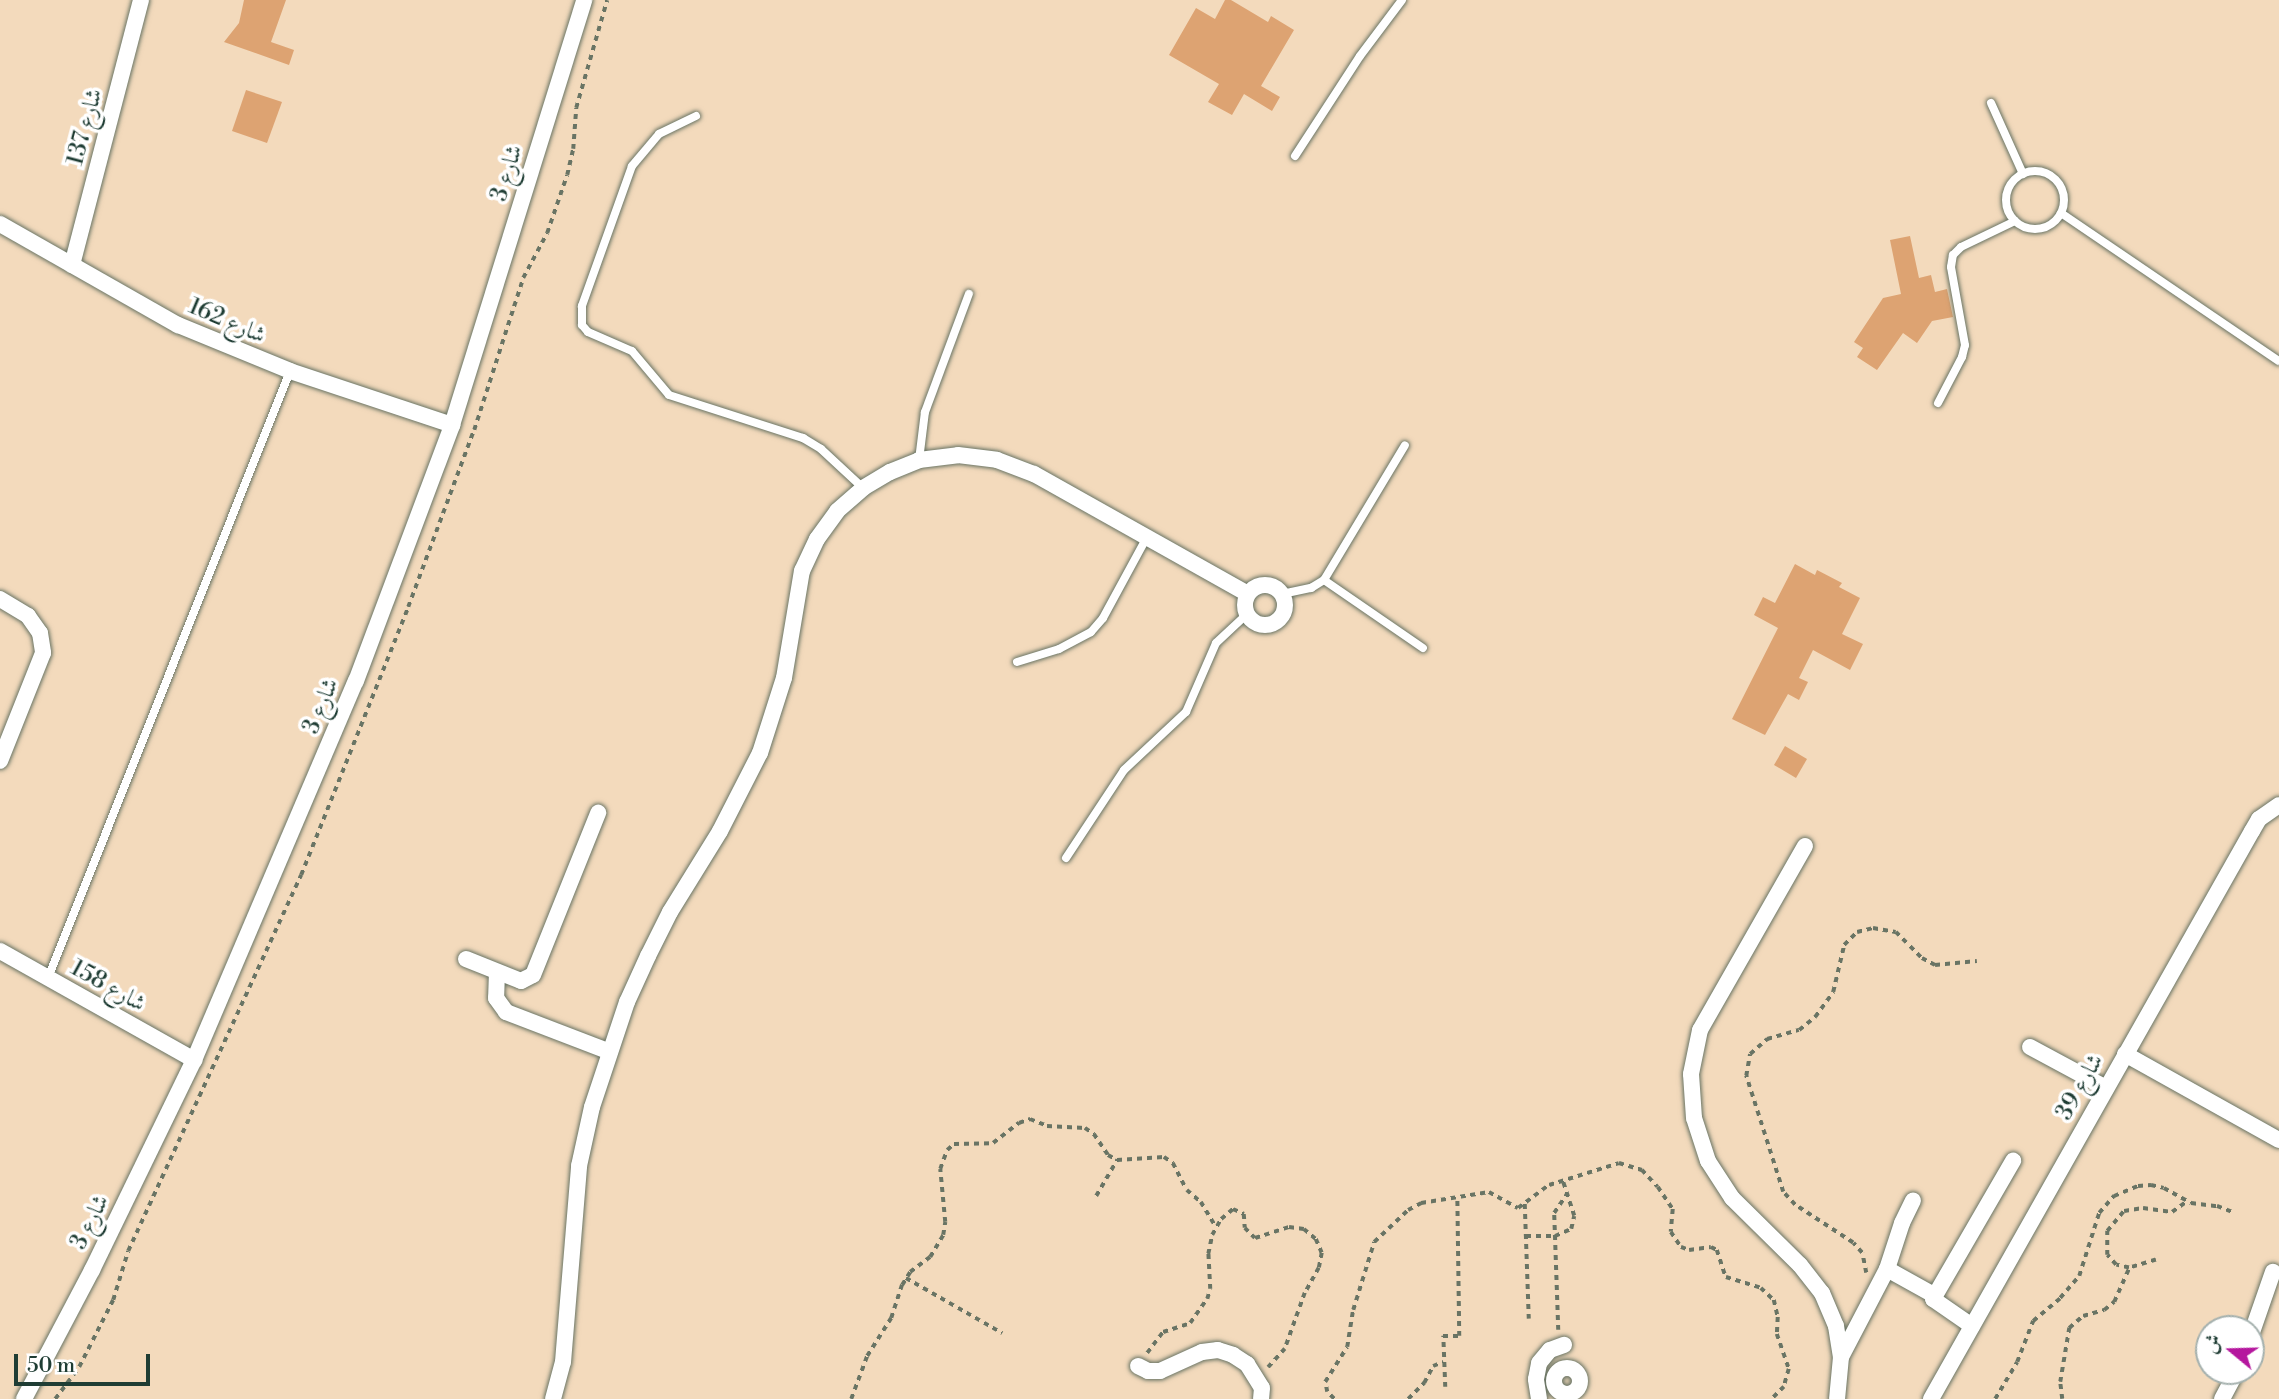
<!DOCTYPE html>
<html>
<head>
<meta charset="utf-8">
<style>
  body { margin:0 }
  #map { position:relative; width:2279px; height:1399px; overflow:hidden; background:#f3dabc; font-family:"Libre Bodoni",Amiri,serif }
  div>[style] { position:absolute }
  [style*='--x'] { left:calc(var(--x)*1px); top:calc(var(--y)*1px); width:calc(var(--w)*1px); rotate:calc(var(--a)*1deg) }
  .building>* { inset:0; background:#dda372 }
  .path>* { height:3.5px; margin-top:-1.75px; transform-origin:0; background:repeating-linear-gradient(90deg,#697464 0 5px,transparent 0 10px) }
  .roads { filter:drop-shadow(0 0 2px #697464) drop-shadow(0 0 2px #697464) }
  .service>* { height:8px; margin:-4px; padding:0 4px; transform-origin:4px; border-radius:4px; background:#fff }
  .service>.ring { margin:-4px; padding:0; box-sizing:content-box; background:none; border:8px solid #fff; border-radius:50% }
  .minor>* { height:16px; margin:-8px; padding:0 8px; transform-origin:8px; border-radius:8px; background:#fff }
  .minor>.ring { margin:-8px; padding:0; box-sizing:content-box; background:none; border:16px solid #fff; border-radius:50% }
  span { translate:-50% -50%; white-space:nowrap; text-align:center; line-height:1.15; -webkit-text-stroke:7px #fff; paint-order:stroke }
  .street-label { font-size:23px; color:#1f3d34 }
  .north { position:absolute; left:2195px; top:1315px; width:70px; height:70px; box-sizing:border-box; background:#fff; border:2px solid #a5b1ae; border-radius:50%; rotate:289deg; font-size:19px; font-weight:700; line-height:28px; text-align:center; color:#1f3d34 }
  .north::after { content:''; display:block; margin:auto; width:24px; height:32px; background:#b5179e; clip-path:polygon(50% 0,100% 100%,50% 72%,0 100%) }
  .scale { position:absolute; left:14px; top:1354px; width:136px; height:32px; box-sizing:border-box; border:4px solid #1f3d34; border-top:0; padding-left:9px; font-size:21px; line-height:24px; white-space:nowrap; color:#1f3d34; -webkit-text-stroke:5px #fff; paint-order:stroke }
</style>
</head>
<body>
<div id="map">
  <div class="building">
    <i style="clip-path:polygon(244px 0,286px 0,271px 42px,294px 50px,289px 65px,224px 42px,239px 23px)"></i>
    <i style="clip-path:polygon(1225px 0,1231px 0,1268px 22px,1271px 16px,1294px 30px,1261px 86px,1280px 97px,1272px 111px,1244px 94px,1232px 115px,1208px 102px,1219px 84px,1169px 55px,1196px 8px,1215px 19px)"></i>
    <i style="clip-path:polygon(246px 90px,282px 102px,267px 143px,232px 131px)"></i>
    <i style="clip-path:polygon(1910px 236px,1919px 278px,1931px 275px,1935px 292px,1947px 289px,1953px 317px,1932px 321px,1917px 343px,1903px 333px,1877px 370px,1857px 357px,1863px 348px,1854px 342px,1883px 298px,1901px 294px,1890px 240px)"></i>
    <i style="clip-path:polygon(1795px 564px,1815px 575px,1817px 570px,1842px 583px,1839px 587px,1860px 598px,1842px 634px,1863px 644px,1850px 670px,1813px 650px,1799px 678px,1808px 682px,1799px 700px,1788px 694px,1765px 735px,1732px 719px,1778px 628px,1754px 615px,1763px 597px,1775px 603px)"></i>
    <i style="clip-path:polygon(1785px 746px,1807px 759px,1796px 778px,1774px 765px)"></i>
  </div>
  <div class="path">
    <i style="--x:1096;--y:1196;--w:42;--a:-59.7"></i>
    <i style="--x:1525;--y:1204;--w:115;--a:88"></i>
    <i style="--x:1526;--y:1236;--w:29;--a:0"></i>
    <i style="--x:1555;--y:1236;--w:17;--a:-24"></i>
    <i style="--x:1571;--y:1229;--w:13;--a:-77"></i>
    <i style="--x:1574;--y:1216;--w:38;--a:-108"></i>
    <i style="--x:2156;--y:1260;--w:28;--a:163"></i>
    <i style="--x:2129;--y:1268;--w:13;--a:-167"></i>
    <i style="--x:2116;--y:1265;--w:13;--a:-132"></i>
    <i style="--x:2107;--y:1255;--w:24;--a:-90"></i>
    <i style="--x:2107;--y:1231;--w:26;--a:-50"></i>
    <i style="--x:2124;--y:1211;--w:19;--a:-9"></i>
    <i style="--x:2143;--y:1208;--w:29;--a:8"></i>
    <i style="--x:2172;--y:1212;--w:19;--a:-36"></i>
    <i style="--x:1866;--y:1273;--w:20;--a:-101"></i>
    <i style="--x:1862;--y:1253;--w:13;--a:-132"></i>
    <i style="--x:1853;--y:1243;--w:69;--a:-146.8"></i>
    <i style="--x:1795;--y:1205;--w:18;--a:-133"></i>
    <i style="--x:1783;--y:1192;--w:122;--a:-107.7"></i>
    <i style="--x:1746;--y:1076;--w:22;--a:-80"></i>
    <i style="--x:1750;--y:1054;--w:23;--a:-41"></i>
    <i style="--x:1767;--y:1039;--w:33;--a:-16"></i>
    <i style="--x:1799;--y:1030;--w:21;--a:-39"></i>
    <i style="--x:1815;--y:1017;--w:31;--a:-54"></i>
    <i style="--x:1833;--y:992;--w:48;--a:-76.8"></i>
    <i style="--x:1844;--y:945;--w:18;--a:-45"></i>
    <i style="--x:1857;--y:932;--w:16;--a:-14"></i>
    <i style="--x:1873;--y:928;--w:23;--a:10"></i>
    <i style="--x:1896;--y:932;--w:37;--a:45"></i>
    <i style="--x:1922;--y:958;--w:15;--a:28"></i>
    <i style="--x:1935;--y:965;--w:42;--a:-5.4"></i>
    <i style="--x:906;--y:1278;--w:111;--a:29.8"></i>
    <i style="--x:1558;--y:1330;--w:117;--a:-92"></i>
    <i style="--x:1554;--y:1213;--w:23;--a:-56"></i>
    <i style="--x:1147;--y:1353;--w:26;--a:-53"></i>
    <i style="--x:1163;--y:1332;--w:28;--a:-18"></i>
    <i style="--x:1190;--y:1323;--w:29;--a:-55"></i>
    <i style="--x:1207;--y:1299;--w:10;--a:-73"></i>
    <i style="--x:1210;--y:1289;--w:35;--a:-93"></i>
    <i style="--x:1208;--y:1254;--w:19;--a:-78"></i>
    <i style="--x:1212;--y:1235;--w:18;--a:-61"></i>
    <i style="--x:1221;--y:1219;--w:16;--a:-40"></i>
    <i style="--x:1233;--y:1209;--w:12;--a:24"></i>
    <i style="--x:1244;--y:1214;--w:14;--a:86"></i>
    <i style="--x:1245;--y:1228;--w:14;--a:45"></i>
    <i style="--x:1255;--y:1238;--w:36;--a:-18"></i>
    <i style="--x:1289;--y:1227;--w:15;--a:8"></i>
    <i style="--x:1304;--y:1229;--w:16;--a:40"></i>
    <i style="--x:1316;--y:1239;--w:15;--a:67"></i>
    <i style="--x:1322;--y:1253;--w:15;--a:101"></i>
    <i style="--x:1319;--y:1268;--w:29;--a:119"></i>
    <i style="--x:1305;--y:1293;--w:59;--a:109.7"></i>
    <i style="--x:1285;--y:1349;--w:25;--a:132"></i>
    <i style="--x:1445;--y:1387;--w:51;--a:-92.2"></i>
    <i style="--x:1443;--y:1336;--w:16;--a:0"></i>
    <i style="--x:1459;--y:1336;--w:139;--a:-90.8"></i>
    <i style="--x:55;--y:1399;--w:40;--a:-53"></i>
    <i style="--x:79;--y:1367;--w:75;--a:-63.1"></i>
    <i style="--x:113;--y:1300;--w:51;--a:-73"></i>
    <i style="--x:128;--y:1251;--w:414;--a:-65.3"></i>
    <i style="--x:301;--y:875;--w:289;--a:-68.2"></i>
    <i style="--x:408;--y:607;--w:189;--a:-69.6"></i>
    <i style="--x:474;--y:430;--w:160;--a:-72.1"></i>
    <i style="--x:523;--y:278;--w:51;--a:-61.9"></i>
    <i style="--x:547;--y:233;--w:61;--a:-71"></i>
    <i style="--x:567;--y:175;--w:27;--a:-77"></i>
    <i style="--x:573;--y:149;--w:41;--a:-85.8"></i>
    <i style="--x:576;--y:108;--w:112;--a:-74"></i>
    <i style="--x:851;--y:1399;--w:46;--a:-69.6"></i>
    <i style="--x:867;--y:1356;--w:45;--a:-57.7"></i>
    <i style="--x:891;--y:1318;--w:35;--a:-72"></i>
    <i style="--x:902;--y:1285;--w:15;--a:-58"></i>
    <i style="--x:910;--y:1272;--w:25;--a:-37"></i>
    <i style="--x:930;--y:1257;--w:26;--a:-59"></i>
    <i style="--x:943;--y:1235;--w:13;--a:-81"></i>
    <i style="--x:945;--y:1222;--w:53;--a:-95.4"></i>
    <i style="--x:940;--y:1169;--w:20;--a:-70"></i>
    <i style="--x:947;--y:1150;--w:9;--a:-41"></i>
    <i style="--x:954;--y:1144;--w:39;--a:-1"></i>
    <i style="--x:993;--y:1143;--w:33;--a:-38"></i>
    <i style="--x:1019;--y:1123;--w:12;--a:-20"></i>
    <i style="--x:1030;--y:1119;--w:18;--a:22"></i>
    <i style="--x:1047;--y:1126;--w:38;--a:3"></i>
    <i style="--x:1085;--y:1128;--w:11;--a:34"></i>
    <i style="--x:1094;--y:1134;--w:25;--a:56"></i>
    <i style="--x:1108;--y:1155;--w:10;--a:29"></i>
    <i style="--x:1117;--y:1160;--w:47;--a:-3.7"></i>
    <i style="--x:1164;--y:1157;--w:11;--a:34"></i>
    <i style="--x:1173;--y:1163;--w:30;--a:63"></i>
    <i style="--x:1187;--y:1190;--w:18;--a:41"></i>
    <i style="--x:1201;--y:1202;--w:29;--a:59"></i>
    <i style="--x:1334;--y:1399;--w:10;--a:-135"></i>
    <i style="--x:1327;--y:1392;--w:10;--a:-101"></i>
    <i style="--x:1325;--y:1382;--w:41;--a:-57.8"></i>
    <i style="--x:1347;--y:1347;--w:37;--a:-81"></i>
    <i style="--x:1353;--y:1310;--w:71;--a:-72.8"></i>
    <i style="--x:1374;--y:1242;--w:47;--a:-43.3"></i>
    <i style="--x:1408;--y:1210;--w:15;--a:-28"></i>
    <i style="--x:1421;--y:1203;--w:69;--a:-9.2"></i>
    <i style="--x:1489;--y:1192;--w:33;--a:29"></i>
    <i style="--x:1518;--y:1208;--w:39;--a:-37"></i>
    <i style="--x:1549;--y:1185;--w:73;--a:-17.4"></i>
    <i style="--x:1619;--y:1163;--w:24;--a:17"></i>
    <i style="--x:1642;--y:1170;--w:23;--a:47"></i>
    <i style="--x:1658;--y:1187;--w:27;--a:56"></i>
    <i style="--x:1673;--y:1209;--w:23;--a:95"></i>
    <i style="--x:1671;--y:1232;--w:18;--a:56"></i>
    <i style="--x:1681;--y:1247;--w:9;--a:21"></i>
    <i style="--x:1689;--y:1250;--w:22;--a:-8"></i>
    <i style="--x:1711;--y:1247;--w:7;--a:27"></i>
    <i style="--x:1717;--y:1250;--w:28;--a:72"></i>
    <i style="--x:1726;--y:1277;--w:37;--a:17"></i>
    <i style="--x:1761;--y:1288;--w:18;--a:43"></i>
    <i style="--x:1774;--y:1300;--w:17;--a:77"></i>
    <i style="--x:1778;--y:1317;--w:17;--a:93"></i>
    <i style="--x:1777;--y:1334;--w:37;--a:71"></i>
    <i style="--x:1789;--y:1369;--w:19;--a:106"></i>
    <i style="--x:1784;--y:1387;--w:17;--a:135"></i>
    <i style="--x:1408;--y:1399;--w:23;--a:-45"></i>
    <i style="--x:1424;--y:1383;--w:19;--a:-62"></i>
    <i style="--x:1433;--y:1366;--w:11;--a:-22"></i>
    <i style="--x:1995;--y:1399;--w:43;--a:-59.3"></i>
    <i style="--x:2017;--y:1362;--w:44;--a:-68.7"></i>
    <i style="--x:2033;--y:1321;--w:35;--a:-40"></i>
    <i style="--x:2060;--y:1298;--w:29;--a:-49"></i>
    <i style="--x:2079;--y:1276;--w:66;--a:-72.4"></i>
    <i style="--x:2099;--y:1213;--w:23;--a:-49"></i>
    <i style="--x:2114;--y:1196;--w:26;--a:-23"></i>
    <i style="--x:2138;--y:1186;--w:13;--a:-4"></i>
    <i style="--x:2151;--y:1185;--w:13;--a:13"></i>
    <i style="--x:2164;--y:1188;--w:31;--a:29"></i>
    <i style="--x:2191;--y:1203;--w:26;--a:7"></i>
    <i style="--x:2217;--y:1206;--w:19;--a:21"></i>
    <i style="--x:2062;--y:1399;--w:17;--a:-97"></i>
    <i style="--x:2060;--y:1382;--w:55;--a:-80.5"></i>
    <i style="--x:2069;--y:1328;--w:18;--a:-41"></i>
    <i style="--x:2083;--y:1316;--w:22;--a:-16"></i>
    <i style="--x:2104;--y:1310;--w:13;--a:-39"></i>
    <i style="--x:2114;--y:1302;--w:37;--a:-66"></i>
  </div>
  <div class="roads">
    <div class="service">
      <i style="--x:1991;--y:103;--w:78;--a:65.7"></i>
      <i style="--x:696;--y:116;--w:41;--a:154.1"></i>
      <i style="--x:659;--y:134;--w:42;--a:130.2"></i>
      <i style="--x:632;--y:166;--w:149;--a:109.7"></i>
      <i style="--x:582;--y:306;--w:19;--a:90"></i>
      <i style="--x:582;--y:325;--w:9;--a:49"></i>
      <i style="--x:588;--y:332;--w:48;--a:23.4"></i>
      <i style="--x:632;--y:351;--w:57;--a:49.9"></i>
      <i style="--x:669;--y:395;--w:141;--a:17.8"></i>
      <i style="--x:803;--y:438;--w:21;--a:31"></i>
      <i style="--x:821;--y:449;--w:57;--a:42.9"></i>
      <i style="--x:1295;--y:156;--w:119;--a:-57"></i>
      <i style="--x:1360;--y:56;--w:70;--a:-53.1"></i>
      <i class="ring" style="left:2006px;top:171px;width:50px;height:50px"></i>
      <i style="--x:2061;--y:213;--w:263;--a:34.2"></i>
      <i style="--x:1938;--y:403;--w:52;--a:-62.4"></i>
      <i style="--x:1962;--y:357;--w:12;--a:-76"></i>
      <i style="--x:1965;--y:345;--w:79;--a:-100.2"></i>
      <i style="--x:1951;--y:267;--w:12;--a:-81"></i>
      <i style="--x:1953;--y:255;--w:11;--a:-45"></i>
      <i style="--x:1961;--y:247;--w:60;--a:-25.7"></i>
      <i style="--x:919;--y:460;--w:48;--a:-82.9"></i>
      <i style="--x:925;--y:412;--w:126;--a:-69.6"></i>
      <i style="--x:1324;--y:580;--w:120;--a:34.5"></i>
      <i style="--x:1282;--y:594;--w:30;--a:-12"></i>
      <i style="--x:1311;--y:588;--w:15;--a:-32"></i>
      <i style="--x:1324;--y:580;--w:157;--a:-59"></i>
      <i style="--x:1017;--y:662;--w:44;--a:-17.2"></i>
      <i style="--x:1059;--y:649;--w:36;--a:-28"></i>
      <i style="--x:1091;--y:632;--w:18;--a:-49"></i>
      <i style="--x:1103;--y:618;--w:92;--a:-61.5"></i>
      <i style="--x:1066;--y:858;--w:105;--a:-56.6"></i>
      <i style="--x:1124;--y:770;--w:85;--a:-43.1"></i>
      <i style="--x:1186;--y:712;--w:75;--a:-66.5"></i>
      <i style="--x:1216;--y:643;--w:42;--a:-43.1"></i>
      <i style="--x:48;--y:978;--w:653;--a:-68.26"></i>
    </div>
    <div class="minor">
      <i style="--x:0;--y:224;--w:205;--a:29.6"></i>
      <i style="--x:178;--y:325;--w:121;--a:22.3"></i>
      <i style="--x:290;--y:371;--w:171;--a:18.4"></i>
      <i style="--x:72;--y:265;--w:274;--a:-75.4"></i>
      <i class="ring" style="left:1245px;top:585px;width:24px;height:24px"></i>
      <i style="--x:0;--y:599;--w:33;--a:31"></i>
      <i style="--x:28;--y:616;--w:21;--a:55"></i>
      <i style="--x:40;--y:633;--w:20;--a:81"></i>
      <i style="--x:43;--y:653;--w:116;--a:111.7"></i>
      <i style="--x:1805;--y:846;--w:212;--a:119.7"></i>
      <i style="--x:1700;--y:1030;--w:45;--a:101.6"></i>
      <i style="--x:1691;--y:1074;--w:44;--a:86.1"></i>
      <i style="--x:1694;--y:1118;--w:45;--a:72"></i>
      <i style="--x:1708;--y:1161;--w:44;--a:57"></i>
      <i style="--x:1732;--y:1198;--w:95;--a:44.6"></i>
      <i style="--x:1800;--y:1265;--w:36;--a:52"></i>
      <i style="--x:1822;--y:1293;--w:36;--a:67"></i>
      <i style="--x:1836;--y:1326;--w:31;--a:81"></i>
      <i style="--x:1841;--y:1357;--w:42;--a:95.4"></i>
      <i style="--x:0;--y:951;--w:223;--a:29.3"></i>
      <i style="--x:466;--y:959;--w:59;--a:21.8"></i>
      <i style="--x:521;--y:981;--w:13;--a:-27"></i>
      <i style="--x:533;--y:975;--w:175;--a:-68.1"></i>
      <i style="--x:497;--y:972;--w:26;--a:92"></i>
      <i style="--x:496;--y:998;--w:17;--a:54"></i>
      <i style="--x:506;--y:1012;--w:111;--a:21"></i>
      <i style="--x:2030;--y:1047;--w:86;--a:28.3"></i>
      <i style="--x:2125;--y:1054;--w:176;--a:29.2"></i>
      <i style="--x:1887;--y:1269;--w:54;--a:29"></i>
      <i style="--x:1972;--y:1326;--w:47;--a:-145.3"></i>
      <i style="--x:1933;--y:1299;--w:160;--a:-59.9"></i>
      <i style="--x:2251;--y:1335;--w:67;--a:-70.8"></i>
      <i style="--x:1841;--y:1357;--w:99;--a:-62.4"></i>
      <i style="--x:1887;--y:1269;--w:48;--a:-71.9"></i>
      <i style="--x:1902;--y:1223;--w:25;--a:-64"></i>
      <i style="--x:1138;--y:1366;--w:11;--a:27"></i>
      <i style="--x:1148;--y:1371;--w:12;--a:0"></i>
      <i style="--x:1160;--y:1371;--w:46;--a:-24.3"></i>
      <i style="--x:1202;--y:1352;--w:16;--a:-7"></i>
      <i style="--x:1218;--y:1350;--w:16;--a:18"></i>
      <i style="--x:1233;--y:1355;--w:17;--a:33"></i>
      <i style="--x:1247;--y:1364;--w:28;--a:58"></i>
      <i style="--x:1262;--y:1388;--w:11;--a:95"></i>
      <i class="ring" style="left:1554px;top:1368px;width:10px;height:10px"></i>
      <i style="--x:24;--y:1399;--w:146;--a:-62.2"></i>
      <i style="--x:92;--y:1270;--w:233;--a:-64.1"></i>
      <i style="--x:194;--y:1060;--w:412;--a:-66.9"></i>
      <i style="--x:356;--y:681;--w:273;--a:-69.4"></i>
      <i style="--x:452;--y:425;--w:445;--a:-72.7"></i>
      <i style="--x:553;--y:1399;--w:38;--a:-75"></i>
      <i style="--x:563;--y:1362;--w:197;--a:-85.3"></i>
      <i style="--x:579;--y:1166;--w:60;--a:-77.6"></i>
      <i style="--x:592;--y:1107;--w:111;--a:-71.6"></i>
      <i style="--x:627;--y:1002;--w:51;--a:-65.5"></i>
      <i style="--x:648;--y:956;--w:49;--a:-63.4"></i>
      <i style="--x:670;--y:912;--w:95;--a:-58.3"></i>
      <i style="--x:720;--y:831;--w:88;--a:-62.9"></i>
      <i style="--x:760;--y:753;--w:79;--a:-72.3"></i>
      <i style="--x:784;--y:678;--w:109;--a:-80.5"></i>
      <i style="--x:802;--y:571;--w:35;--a:-65"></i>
      <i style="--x:817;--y:539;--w:34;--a:-54"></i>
      <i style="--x:837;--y:511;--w:35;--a:-41"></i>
      <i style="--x:863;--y:488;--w:31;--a:-31"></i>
      <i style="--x:890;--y:472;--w:31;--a:-22"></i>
      <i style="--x:919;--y:460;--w:39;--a:-7"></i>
      <i style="--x:958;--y:455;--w:39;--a:7"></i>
      <i style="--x:997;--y:460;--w:40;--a:21"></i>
      <i style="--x:1034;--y:474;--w:245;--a:29.3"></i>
      <i style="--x:1539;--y:1399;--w:20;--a:-99"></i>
      <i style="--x:1536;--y:1379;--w:16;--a:-79"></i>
      <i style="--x:1539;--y:1363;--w:17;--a:-50"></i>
      <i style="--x:1550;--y:1350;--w:15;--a:-20"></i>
      <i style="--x:1931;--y:1399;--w:652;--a:-60.53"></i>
      <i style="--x:2252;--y:831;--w:14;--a:-60"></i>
      <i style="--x:2259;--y:819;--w:24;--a:-35"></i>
      <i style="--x:2222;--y:1399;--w:32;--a:-62"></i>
    </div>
  </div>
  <div class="street-label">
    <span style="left:85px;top:127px;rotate:-75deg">شارع 137</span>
    <span style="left:507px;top:173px;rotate:-73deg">شارع 3</span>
    <span style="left:227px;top:321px;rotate:23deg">شارع 162</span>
    <span style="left:321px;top:706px;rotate:-68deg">شارع 3</span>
    <span style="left:108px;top:986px;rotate:29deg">شارع 158</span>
    <span style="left:2080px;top:1087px;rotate:-61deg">شارع 39</span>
    <span style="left:90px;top:1222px;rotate:-64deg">شارع 3</span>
  </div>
  <div class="north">ش</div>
  <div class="scale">50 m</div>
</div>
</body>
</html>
